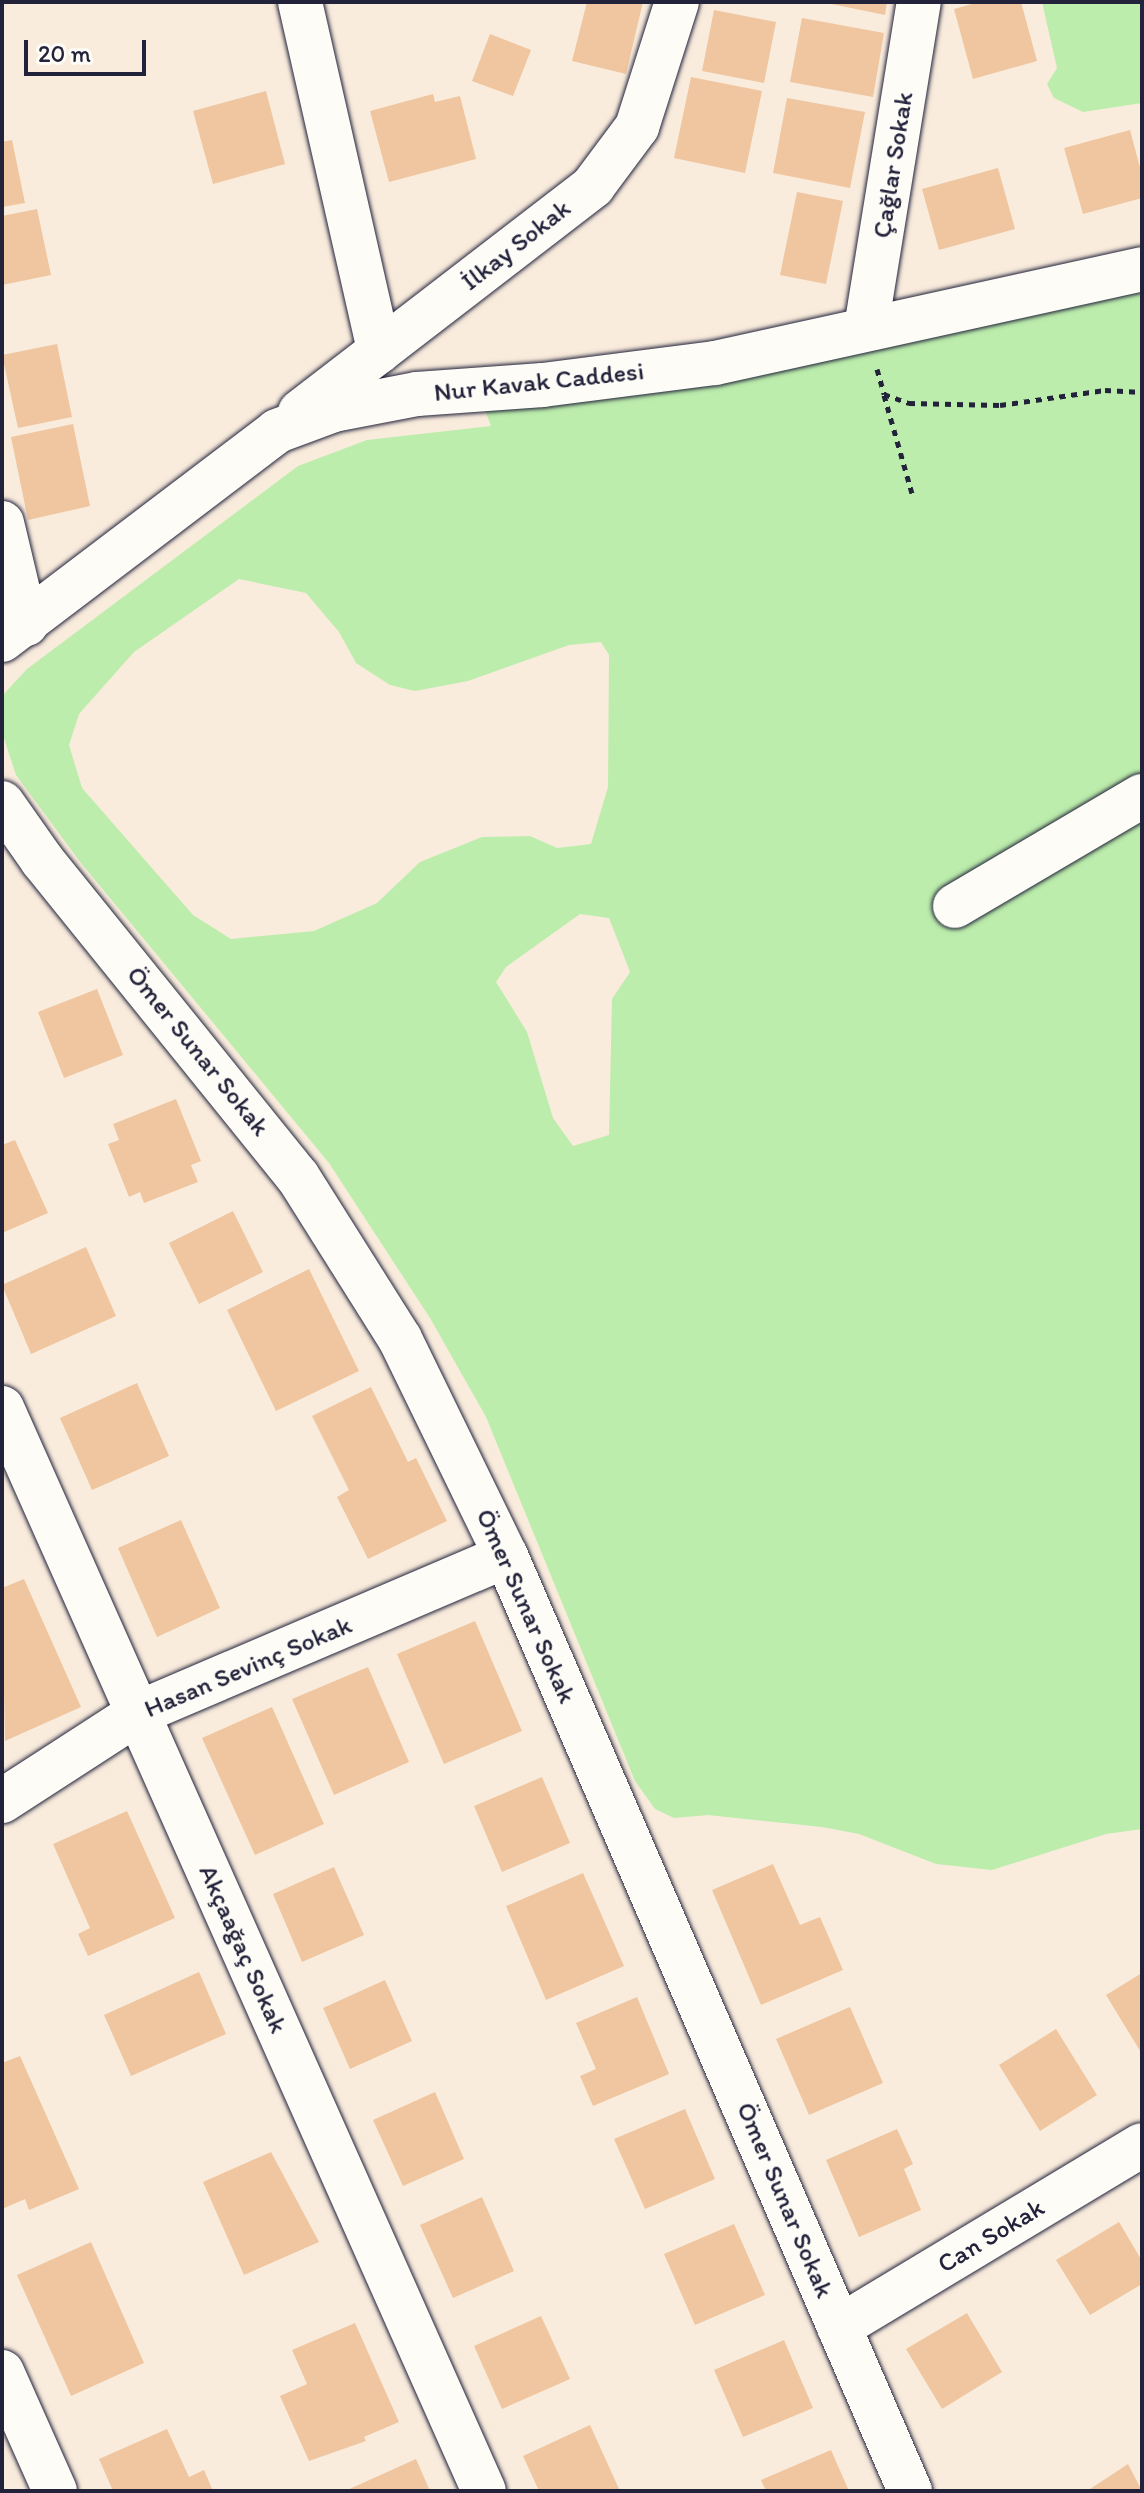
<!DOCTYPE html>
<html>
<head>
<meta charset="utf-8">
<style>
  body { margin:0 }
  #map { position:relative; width:1144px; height:2493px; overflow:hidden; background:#f9ecdd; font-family:Itim,sans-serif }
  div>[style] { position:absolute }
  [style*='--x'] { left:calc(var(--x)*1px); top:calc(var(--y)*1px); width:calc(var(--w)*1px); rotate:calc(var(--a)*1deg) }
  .green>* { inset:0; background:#bcedac }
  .building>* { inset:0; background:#efc69f }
  .path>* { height:5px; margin-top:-2.5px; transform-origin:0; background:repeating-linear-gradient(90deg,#22223b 0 6px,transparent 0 12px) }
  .roads { filter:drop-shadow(0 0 2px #22223b) drop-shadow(0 0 2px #22223b) }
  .minor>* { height:44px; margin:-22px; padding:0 22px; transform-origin:22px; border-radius:22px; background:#fdfcf7 }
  span { translate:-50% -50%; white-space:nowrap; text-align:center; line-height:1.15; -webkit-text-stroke:6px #fdfcf7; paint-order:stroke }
  .street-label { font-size:26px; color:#22223b }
  .frame { position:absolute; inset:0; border:4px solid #22223b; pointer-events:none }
  .scale { position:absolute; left:24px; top:40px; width:122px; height:36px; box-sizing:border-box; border:4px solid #22223b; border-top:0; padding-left:10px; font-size:24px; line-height:28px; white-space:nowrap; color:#22223b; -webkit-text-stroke:6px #fdfcf7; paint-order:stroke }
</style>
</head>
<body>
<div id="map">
  <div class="green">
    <i style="clip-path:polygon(1042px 2px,1142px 2px,1142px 103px,1083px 112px,1054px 98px,1047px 84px,1057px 68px)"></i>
    <i style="clip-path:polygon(evenodd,1142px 269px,1142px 1829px,1106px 1834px,992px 1870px,936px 1864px,859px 1834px,822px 1827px,708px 1815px,674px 1818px,655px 1809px,635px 1781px,486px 1417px,430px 1318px,329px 1163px,81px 863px,16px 775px,2px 732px,2px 696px,27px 669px,298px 466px,367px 440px,491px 426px,477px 390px,1142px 269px,239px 579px,306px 593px,339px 632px,356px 663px,390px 685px,415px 691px,468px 681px,569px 645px,601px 642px,609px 655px,608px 787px,591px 844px,557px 848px,530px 836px,482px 837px,420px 862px,377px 903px,314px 931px,231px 939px,193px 915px,82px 788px,69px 745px,79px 714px,134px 652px,239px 579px,1142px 269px,580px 914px,609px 918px,630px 972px,612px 999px,609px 1135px,573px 1146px,553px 1118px,527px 1032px,496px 982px,506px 967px,580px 914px)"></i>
  </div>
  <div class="building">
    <i style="clip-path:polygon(587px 2px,643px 2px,626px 74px,572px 61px)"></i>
    <i style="clip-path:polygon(822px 2px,887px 2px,885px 15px)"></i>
    <i style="clip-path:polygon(979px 2px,1021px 2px,1037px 61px,973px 79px,954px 9px)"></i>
    <i style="clip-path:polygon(714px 10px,776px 22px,764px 83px,702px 71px)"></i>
    <i style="clip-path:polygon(802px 18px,884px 33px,873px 97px,790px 82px)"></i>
    <i style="clip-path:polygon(490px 34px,531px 50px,513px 96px,472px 81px)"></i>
    <i style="clip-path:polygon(691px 77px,762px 91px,745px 173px,674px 158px)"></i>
    <i style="clip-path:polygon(266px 91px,285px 164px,213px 184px,193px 111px)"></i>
    <i style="clip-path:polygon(433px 94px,435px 102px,460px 96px,476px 159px,389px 182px,370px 111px)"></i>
    <i style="clip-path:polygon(787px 98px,865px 112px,850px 188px,773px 173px)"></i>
    <i style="clip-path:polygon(1130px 130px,1142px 175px,1142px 198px,1083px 214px,1064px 148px)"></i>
    <i style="clip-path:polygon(12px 140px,25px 203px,2px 207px,2px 142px)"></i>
    <i style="clip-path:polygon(998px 168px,1015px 229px,939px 250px,922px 189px)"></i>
    <i style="clip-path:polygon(797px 192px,843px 201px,826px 284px,780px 275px)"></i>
    <i style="clip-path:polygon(37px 209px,51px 275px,2px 285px,2px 216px)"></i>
    <i style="clip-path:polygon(57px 344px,72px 417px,18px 428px,2px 355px)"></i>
    <i style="clip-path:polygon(73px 424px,90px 506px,28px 520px,11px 437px)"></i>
    <i style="clip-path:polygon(97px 989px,123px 1055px,64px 1078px,38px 1012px)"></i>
    <i style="clip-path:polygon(176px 1099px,201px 1161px,191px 1165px,198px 1182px,144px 1203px,140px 1192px,129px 1197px,108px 1144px,119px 1140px,113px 1124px)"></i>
    <i style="clip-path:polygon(15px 1140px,48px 1213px,2px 1233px,2px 1145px)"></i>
    <i style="clip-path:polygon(233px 1211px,263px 1272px,199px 1304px,169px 1243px)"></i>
    <i style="clip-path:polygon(86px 1247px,116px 1316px,31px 1354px,2px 1285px)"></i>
    <i style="clip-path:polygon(309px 1269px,359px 1371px,276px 1411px,227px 1310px)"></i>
    <i style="clip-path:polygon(137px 1383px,169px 1456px,92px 1490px,60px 1418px)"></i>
    <i style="clip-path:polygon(371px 1387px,408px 1462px,416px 1458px,447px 1521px,368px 1559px,337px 1497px,349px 1490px,312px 1416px)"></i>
    <i style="clip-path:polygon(181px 1520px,220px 1608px,157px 1637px,118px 1548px)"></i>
    <i style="clip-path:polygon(24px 1579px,81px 1707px,5px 1741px,2px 1588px)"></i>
    <i style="clip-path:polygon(475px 1621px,522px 1731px,444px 1764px,397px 1654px)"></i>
    <i style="clip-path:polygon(368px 1667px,409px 1762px,334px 1795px,292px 1699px)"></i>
    <i style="clip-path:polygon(272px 1707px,324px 1824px,255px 1855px,202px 1738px)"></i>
    <i style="clip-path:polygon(542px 1777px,570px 1843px,502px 1872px,474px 1806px)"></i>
    <i style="clip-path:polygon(127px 1811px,175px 1918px,88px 1956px,78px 1934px,90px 1928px,53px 1844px)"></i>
    <i style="clip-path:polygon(773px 1864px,800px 1925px,820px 1917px,843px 1970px,761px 2005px,712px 1890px)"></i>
    <i style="clip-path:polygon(334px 1867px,364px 1935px,302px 1962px,273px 1894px)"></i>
    <i style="clip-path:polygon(583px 1873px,624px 1966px,546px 2000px,506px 1906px)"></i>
    <i style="clip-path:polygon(199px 1972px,226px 2034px,131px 2076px,104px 2015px)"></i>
    <i style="clip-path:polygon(1142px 1973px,1142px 2054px,1106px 1995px)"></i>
    <i style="clip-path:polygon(385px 1980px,412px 2041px,350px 2069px,323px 2008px)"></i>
    <i style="clip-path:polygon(637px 1997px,669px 2074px,593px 2106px,580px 2076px,596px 2069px,576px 2023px)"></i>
    <i style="clip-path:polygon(850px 2007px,883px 2083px,809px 2115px,776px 2039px)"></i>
    <i style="clip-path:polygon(1056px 2029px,1097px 2095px,1040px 2131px,999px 2065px)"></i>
    <i style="clip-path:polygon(20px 2056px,79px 2189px,29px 2210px,25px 2199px,2px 2209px,2px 2063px)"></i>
    <i style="clip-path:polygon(435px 2092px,464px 2159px,403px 2186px,373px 2120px)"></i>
    <i style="clip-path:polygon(685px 2109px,715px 2179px,645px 2209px,614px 2139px)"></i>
    <i style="clip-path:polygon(897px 2129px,913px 2164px,904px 2169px,921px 2210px,859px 2237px,826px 2160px)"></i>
    <i style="clip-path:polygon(271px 2152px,319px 2242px,244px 2275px,203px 2182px)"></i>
    <i style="clip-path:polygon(482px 2197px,514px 2271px,453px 2298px,420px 2225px)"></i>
    <i style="clip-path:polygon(1119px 2222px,1142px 2261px,1142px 2284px,1090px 2315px,1056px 2260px)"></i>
    <i style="clip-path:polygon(734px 2224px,765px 2295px,695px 2325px,664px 2254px)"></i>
    <i style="clip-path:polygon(91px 2242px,144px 2363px,71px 2396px,17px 2275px)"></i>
    <i style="clip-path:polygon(967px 2313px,1002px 2372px,942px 2409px,906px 2349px)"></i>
    <i style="clip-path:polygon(541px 2316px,570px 2379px,502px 2409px,474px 2346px)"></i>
    <i style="clip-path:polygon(355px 2323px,399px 2422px,364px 2437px,366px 2441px,309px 2461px,280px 2396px,307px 2384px,292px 2350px)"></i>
    <i style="clip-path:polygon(784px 2340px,813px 2408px,743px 2437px,714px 2370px)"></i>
    <i style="clip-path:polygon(590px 2425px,620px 2491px,539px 2491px,523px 2456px)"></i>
    <i style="clip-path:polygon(167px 2429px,189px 2477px,204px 2470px,213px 2491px,113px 2491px,99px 2459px)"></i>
    <i style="clip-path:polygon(831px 2450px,849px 2491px,766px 2491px,761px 2480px)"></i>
    <i style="clip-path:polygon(416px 2459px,430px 2491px,345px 2491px)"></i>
    <i style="clip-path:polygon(1128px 2464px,1142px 2491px,1087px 2491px)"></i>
  </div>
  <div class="path">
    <i style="--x:877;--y:369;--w:26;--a:74"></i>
    <i style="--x:884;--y:394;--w:27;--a:20"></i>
    <i style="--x:909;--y:403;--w:91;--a:1.3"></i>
    <i style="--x:1000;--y:405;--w:106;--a:-8.1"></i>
    <i style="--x:1105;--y:390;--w:37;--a:3"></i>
    <i style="--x:884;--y:395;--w:102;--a:74.1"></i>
  </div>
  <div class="roads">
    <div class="minor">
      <i style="--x:300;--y:2;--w:358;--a:77.2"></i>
      <i style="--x:866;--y:328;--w:330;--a:-80.8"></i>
      <i style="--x:300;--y:412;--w:370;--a:-37.6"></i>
      <i style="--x:593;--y:186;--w:74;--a:-53.3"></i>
      <i style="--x:637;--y:127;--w:131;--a:-72.3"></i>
      <i style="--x:2;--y:523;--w:104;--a:76.6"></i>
      <i style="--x:2;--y:640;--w:345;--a:-37.2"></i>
      <i style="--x:277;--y:431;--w:61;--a:-20.2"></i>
      <i style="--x:334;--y:410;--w:85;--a:-10.9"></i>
      <i style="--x:417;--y:394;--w:126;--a:-4.1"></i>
      <i style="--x:543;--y:385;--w:173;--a:-7.3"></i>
      <i style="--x:715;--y:363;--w:437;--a:-12.4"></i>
      <i style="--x:2;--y:803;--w:70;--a:54.9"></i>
      <i style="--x:42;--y:860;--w:407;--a:51.1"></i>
      <i style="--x:298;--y:1177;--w:191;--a:57.8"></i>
      <i style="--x:400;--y:1339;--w:242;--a:64"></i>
      <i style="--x:506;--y:1556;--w:1019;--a:66.63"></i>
      <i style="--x:955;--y:906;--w:217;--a:-30.5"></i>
      <i style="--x:2;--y:1408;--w:1185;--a:66.01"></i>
      <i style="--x:2;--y:1801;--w:162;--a:-32.9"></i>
      <i style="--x:138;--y:1713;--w:400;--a:-23.1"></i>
      <i style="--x:839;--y:2327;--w:353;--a:-31"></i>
      <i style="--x:2;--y:2372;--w:130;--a:66"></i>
    </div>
  </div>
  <div class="street-label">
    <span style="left:893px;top:165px;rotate:-81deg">Çağlar Sokak</span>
    <span style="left:516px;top:245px;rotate:-38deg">İlkay Sokak</span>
    <span style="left:539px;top:382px;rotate:-6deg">Nur Kavak Caddesi</span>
    <span style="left:198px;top:1051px;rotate:51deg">Ömer Sunar Sokak</span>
    <span style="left:526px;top:1606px;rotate:66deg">Ömer Sunar Sokak</span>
    <span style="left:248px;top:1667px;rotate:-23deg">Hasan Sevinç Sokak</span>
    <span style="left:243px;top:1949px;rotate:66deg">Akçaağaç Sokak</span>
    <span style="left:785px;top:2200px;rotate:67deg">Ömer Sunar Sokak</span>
    <span style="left:991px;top:2236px;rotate:-31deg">Can Sokak</span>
  </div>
  <div class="frame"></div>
  <div class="scale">20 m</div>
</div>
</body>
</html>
